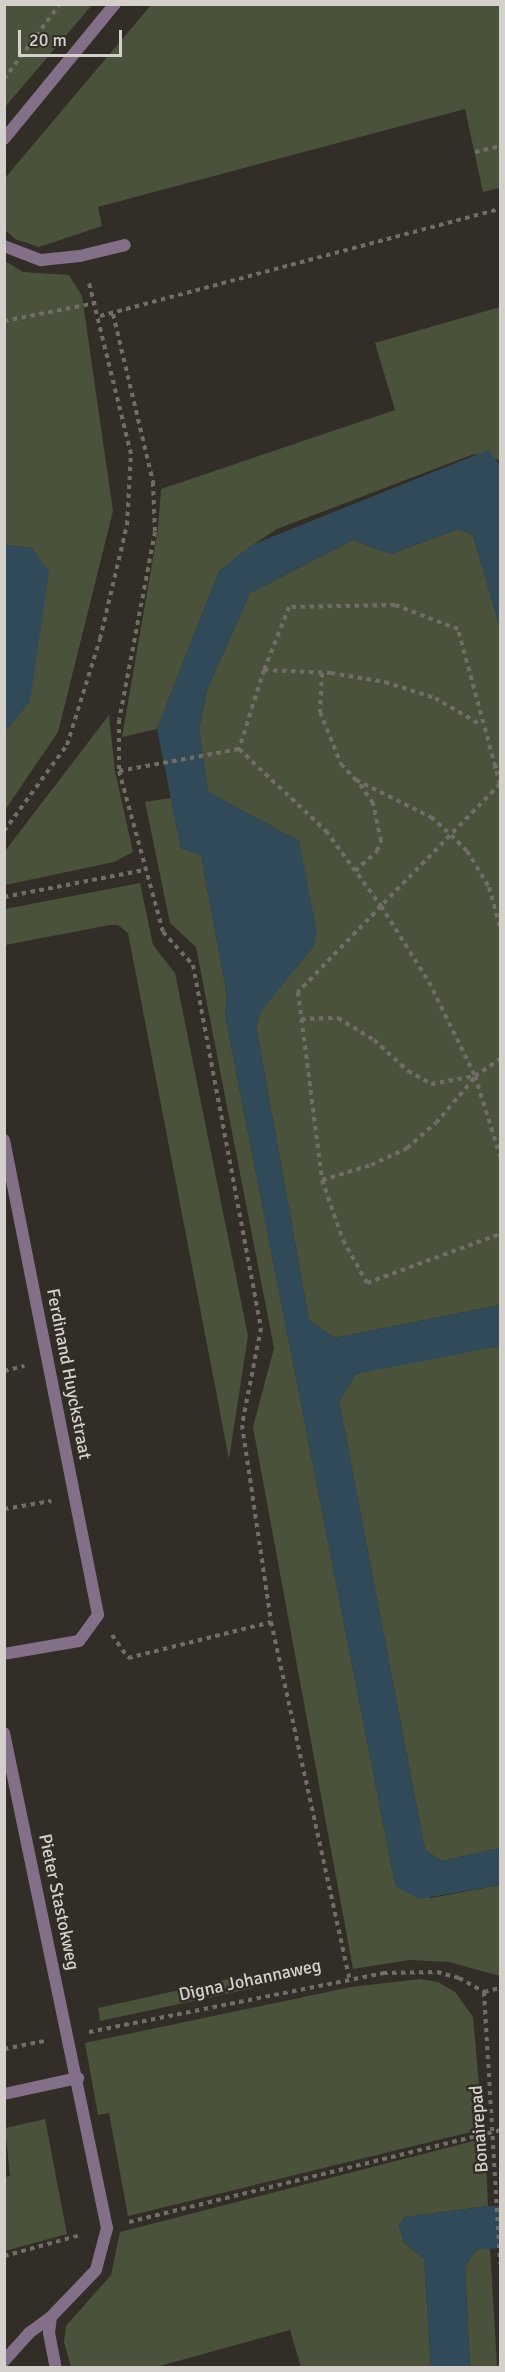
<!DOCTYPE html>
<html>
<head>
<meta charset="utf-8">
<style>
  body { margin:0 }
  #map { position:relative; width:505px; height:2372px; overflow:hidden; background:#322d26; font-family:Signika,sans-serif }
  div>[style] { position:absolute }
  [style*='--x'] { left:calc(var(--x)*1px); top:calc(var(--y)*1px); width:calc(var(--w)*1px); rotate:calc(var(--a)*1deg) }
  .green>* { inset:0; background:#4b523b }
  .water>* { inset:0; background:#314a5a }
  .path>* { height:4px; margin-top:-2px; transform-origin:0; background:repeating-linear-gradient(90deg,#716d67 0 4.5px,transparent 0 9px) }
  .service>* { height:12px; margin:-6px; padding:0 6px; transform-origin:6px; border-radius:6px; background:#846f89 }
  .minor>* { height:12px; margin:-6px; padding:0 6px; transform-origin:6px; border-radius:6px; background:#846f89 }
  span { translate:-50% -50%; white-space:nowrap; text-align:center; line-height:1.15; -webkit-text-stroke:5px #322d26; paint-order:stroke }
  .street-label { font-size:18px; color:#d4d1cc }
  .frame { position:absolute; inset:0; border:6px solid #d4d1cc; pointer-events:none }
  .scale { position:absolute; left:18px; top:30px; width:104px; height:27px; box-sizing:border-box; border:3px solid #d4d1cc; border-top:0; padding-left:8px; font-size:18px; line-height:21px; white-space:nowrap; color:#d4d1cc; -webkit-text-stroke:4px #322d26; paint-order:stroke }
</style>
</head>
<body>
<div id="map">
  <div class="green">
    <i style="clip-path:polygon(4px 5px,92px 5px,5px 107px,4px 107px)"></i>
    <i style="clip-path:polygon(151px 5px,500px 5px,500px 188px,483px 192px,465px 109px,98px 207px,102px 226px,39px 247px,15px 239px,5px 230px,5px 178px)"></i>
    <i style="clip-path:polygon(5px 261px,23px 272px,69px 275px,82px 296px,113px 511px,58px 732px,5px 810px,5px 731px,30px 701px,32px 548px,5px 545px)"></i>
    <i style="clip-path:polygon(500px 307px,500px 465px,499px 460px,474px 454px,277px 529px,254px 544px,219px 571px,157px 729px,122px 737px,158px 529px,161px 489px,395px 410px,375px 343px)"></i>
    <i style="clip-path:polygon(458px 529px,473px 535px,500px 628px,500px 1305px,334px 1338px,309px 1320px,256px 1026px,261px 1010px,313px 947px,299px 841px,208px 792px,199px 728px,207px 690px,250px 593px,353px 540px,391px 554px)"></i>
    <i style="clip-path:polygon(109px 715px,115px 771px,133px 852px,114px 862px,5px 885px,5px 851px)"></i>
    <i style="clip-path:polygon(171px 798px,181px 848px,201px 855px,227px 995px,225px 1015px,394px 1879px,397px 1887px,431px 1898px,500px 1885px,500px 1976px,449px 1962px,409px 1960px,353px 1969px,253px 1427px,274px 1348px,196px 947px,170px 923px,145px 802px)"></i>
    <i style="clip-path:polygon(140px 883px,153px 945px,175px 973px,248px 1336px,229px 1459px,128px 933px,118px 925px,110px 925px,5px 945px,5px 909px)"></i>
    <i style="clip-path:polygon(500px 1343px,500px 1848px,442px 1861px,425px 1850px,339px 1401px,356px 1374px)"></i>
    <i style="clip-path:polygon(252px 1974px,254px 1988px,100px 2021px,98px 2008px)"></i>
    <i style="clip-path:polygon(420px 1979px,438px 1982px,455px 1992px,473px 2017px,483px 2129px,128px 2216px,109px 2113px,98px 2115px,85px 2043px,351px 1987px)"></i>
    <i style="clip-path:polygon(45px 2119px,67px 2234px,5px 2251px,5px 2177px,10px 2176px,5px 2128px)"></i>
    <i style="clip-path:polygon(485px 2138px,488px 2206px,405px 2217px,399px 2225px,404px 2243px,424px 2259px,431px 2367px,301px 2367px,290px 2330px,156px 2367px,71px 2367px,64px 2342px,66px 2326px,111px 2275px,120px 2232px)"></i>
    <i style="clip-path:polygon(490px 2247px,497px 2367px,470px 2367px,465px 2266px,477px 2250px)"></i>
  </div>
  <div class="water">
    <i style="clip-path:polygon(488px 450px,500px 465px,500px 628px,473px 535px,458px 529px,391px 554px,353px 540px,250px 593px,207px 690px,199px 728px,208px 792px,299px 841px,317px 932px,313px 947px,262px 1010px,256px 1026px,309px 1320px,334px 1338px,500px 1305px,500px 1346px,356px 1374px,339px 1401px,425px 1850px,442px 1861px,500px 1848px,500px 1885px,419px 1899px,397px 1887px,394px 1879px,225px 1015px,227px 994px,201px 855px,181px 848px,157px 729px,219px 571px,254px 544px)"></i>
    <i style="clip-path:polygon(5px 545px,32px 548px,49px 572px,30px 701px,5px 731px)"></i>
    <i style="clip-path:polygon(488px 2206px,500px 2206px,500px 2248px,477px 2250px,465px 2266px,470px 2367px,431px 2367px,424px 2259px,404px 2243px,399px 2225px,405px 2217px)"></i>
  </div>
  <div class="path">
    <i style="--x:4;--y:79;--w:94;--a:-53.3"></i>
    <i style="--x:475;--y:152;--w:26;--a:-13"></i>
    <i style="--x:113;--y:314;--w:173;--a:76.6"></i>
    <i style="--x:153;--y:482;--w:50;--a:87.7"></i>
    <i style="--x:155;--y:532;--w:191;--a:100.8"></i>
    <i style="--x:119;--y:720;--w:51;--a:90"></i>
    <i style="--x:119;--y:771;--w:167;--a:74.7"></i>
    <i style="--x:163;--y:932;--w:45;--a:47.7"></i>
    <i style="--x:193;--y:965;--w:369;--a:79.4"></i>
    <i style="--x:261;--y:1328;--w:99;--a:101.1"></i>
    <i style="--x:242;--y:1425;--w:199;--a:81.6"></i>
    <i style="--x:271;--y:1622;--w:364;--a:77.6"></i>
    <i style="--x:100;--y:316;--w:414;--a:-15"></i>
    <i style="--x:4;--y:321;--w:94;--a:-11.1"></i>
    <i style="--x:264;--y:670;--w:67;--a:2.6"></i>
    <i style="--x:331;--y:673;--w:55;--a:9.5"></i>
    <i style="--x:385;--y:682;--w:52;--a:17.7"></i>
    <i style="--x:435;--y:698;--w:53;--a:30.4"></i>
    <i style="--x:322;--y:673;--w:39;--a:93"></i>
    <i style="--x:320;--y:712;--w:56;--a:68"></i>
    <i style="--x:341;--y:764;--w:22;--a:47"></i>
    <i style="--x:356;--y:780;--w:84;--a:26.3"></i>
    <i style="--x:431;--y:817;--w:27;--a:42"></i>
    <i style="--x:451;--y:835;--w:23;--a:45"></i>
    <i style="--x:467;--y:851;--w:42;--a:58.6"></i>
    <i style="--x:489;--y:887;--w:41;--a:74.6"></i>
    <i style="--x:493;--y:767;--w:7;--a:-16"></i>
    <i style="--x:119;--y:771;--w:122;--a:-10.4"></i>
    <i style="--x:500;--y:784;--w:161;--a:-105.2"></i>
    <i style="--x:458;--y:629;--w:67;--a:-159.1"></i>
    <i style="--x:395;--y:605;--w:106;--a:178.9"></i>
    <i style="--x:289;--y:607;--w:68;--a:111.6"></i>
    <i style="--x:264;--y:670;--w:83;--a:107.6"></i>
    <i style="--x:239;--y:749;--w:120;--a:43.3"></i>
    <i style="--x:326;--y:831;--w:93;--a:53.7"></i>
    <i style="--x:381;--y:906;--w:120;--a:134"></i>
    <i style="--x:298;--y:992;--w:190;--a:82.7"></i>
    <i style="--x:322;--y:1180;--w:64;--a:70.7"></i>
    <i style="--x:343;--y:1240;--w:49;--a:60.8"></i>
    <i style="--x:367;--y:1283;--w:142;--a:-20.2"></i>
    <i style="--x:500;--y:784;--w:170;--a:134.3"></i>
    <i style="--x:381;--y:906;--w:90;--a:57.7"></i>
    <i style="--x:429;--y:982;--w:105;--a:63.9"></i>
    <i style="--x:475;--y:1076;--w:84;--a:72.6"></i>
    <i style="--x:4;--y:831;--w:107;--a:-53.8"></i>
    <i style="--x:67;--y:745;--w:111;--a:-72.7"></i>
    <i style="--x:100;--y:639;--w:117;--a:-76.7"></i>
    <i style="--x:127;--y:525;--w:71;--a:-86.8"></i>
    <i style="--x:131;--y:454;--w:180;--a:-103.8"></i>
    <i style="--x:355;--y:871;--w:30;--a:-42"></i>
    <i style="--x:377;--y:851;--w:11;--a:-68"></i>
    <i style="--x:381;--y:841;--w:39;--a:-102"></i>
    <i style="--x:373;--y:803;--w:28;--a:-125"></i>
    <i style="--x:4;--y:897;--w:143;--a:-10.9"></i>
    <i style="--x:301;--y:1019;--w:37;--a:-2"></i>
    <i style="--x:338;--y:1018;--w:42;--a:31.4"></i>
    <i style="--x:374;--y:1040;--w:46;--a:42.4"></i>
    <i style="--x:408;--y:1071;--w:26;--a:29"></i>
    <i style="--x:431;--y:1084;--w:45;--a:-10.3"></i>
    <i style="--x:475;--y:1076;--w:30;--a:-34"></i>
    <i style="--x:322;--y:1180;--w:51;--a:-17"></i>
    <i style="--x:371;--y:1165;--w:40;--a:-25"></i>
    <i style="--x:407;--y:1148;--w:38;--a:-41"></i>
    <i style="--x:436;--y:1123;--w:60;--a:-49.7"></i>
    <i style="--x:4;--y:1371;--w:21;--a:-14"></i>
    <i style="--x:4;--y:1509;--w:48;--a:-9.7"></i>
    <i style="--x:112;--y:1635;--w:28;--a:55"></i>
    <i style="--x:128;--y:1658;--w:147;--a:-14.1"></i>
    <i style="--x:484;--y:1992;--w:272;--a:86.6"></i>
    <i style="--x:89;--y:2032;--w:300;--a:-11.3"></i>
    <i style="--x:383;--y:1973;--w:54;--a:-1.1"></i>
    <i style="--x:437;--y:1972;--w:23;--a:15"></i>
    <i style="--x:459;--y:1978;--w:29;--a:29"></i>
    <i style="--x:484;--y:1992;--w:16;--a:-14"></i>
    <i style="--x:4;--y:2049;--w:41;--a:-11.3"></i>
    <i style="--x:129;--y:2222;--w:382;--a:-13.9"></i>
    <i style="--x:4;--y:2256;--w:80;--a:-15.3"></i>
  </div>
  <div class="service">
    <i style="--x:4;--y:246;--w:40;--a:21"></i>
    <i style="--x:41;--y:260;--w:39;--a:-6"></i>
    <i style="--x:80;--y:256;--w:46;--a:-13.7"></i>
    <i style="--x:4;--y:2361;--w:38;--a:-48"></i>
    <i style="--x:29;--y:2333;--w:27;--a:-36"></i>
  </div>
  <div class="minor">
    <i style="--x:4;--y:139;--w:175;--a:-50.6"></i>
    <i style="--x:4;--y:1140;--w:484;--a:78.8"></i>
    <i style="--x:98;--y:1615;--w:32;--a:126"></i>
    <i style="--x:79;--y:1641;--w:76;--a:170.2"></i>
    <i style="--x:4;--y:1733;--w:506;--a:78.25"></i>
    <i style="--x:107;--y:2228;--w:43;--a:104.7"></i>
    <i style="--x:96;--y:2270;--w:65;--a:133.8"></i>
    <i style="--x:51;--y:2317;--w:16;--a:97"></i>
    <i style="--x:49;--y:2333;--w:36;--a:79"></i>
    <i style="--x:4;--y:2094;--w:76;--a:-12.2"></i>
  </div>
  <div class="street-label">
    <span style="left:69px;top:1374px;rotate:79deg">Ferdinand Huyckstraat</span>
    <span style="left:59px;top:1902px;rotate:78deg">Pieter Stastokweg</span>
    <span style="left:250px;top:1980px;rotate:-12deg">Digna Johannaweg</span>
    <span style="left:479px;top:2129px;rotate:-94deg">Bonairepad</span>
  </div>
  <div class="frame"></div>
  <div class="scale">20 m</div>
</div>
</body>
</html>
